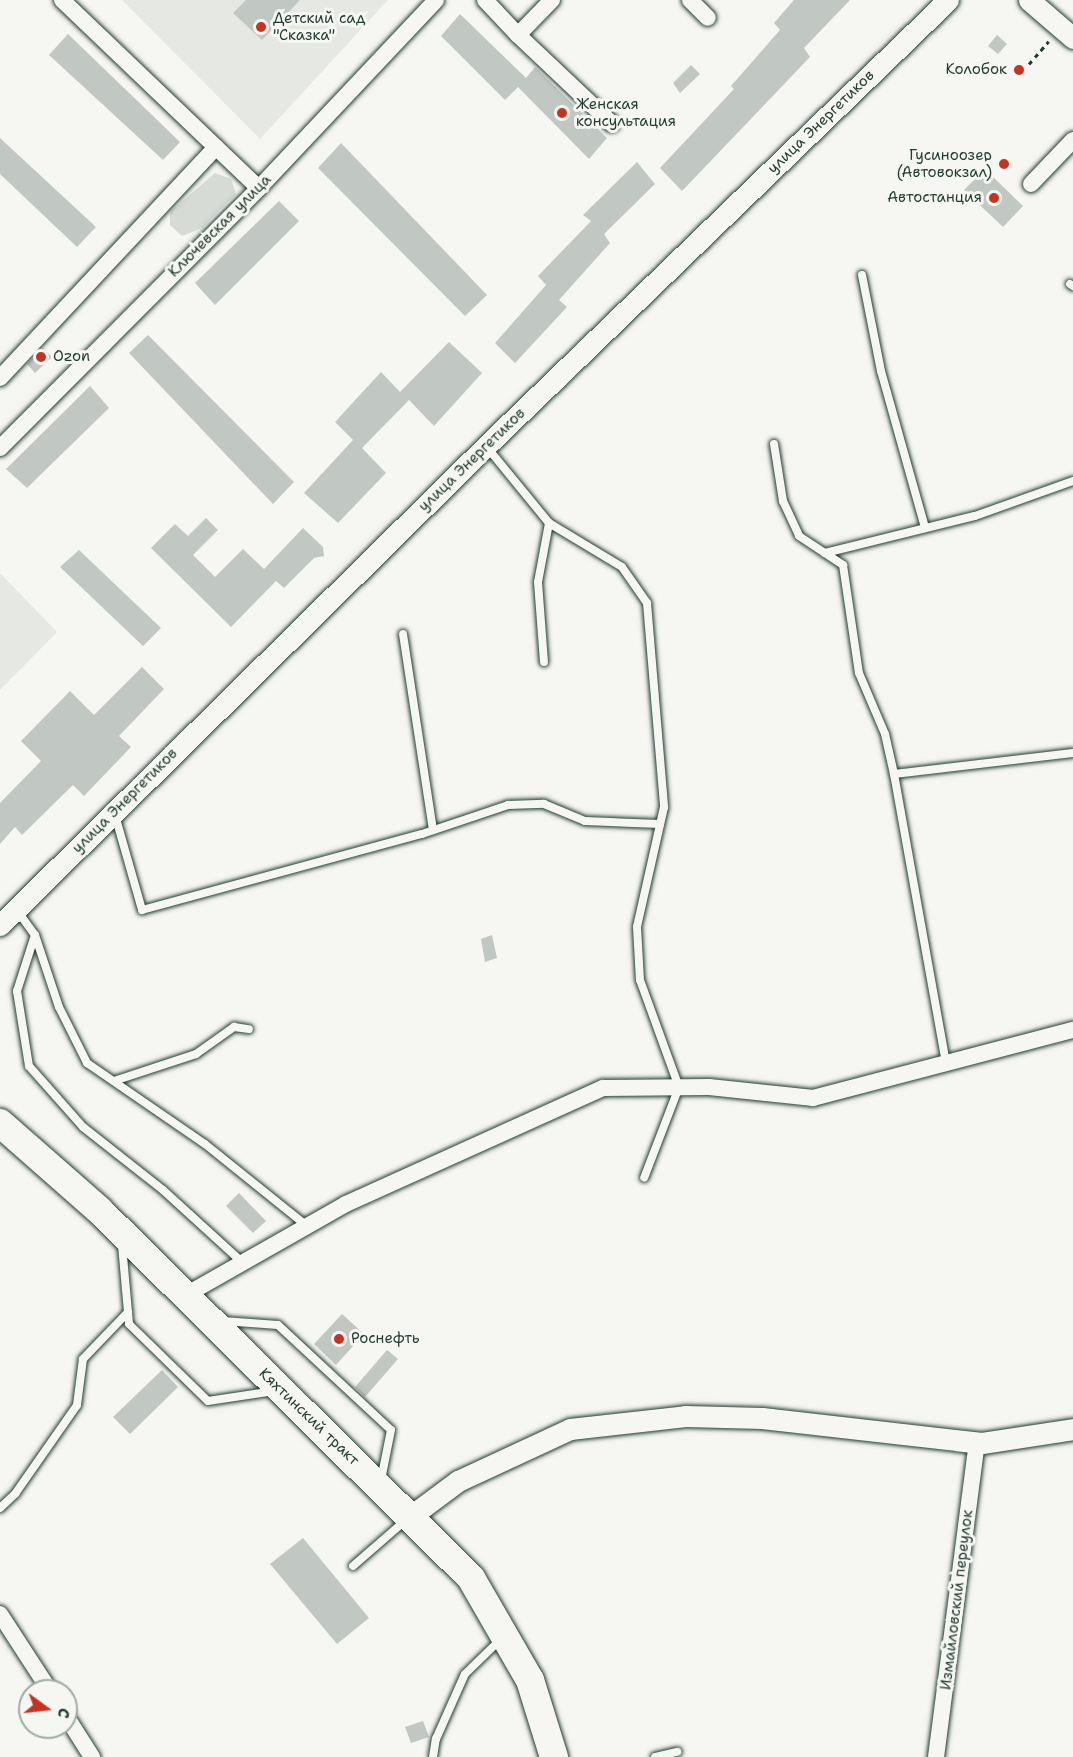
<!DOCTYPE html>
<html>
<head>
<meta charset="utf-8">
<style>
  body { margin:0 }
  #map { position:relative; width:1073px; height:1757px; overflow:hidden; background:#f6f6f2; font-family:"Shantell Sans",sans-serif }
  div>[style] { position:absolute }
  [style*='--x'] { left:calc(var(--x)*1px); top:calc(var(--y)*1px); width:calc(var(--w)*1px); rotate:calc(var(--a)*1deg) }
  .built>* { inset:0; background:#e6e8e4 }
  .green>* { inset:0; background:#d6dbd6 }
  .building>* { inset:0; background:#c1c8c3 }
  .path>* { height:3px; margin-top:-1.5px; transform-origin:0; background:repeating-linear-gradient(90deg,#1f3d34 0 4.5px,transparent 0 9px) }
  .roads { filter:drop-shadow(0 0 2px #1f3d34) drop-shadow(0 0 2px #1f3d34) }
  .service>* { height:8px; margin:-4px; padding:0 4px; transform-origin:4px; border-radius:4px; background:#f6f6f2 }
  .minor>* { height:16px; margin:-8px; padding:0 8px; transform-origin:8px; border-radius:8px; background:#f6f6f2 }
  .tertiary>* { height:21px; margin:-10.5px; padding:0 10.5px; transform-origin:10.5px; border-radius:10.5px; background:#f6f6f2 }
  .trunk>* { height:28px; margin:-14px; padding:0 14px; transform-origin:14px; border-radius:14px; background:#f6f6f2 }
  .dots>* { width:16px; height:16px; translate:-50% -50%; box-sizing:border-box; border:3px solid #f6f6f2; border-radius:50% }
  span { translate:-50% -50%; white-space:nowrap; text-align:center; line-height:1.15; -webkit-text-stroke:6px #f6f6f2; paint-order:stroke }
  .poi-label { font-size:15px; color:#1f3d34 }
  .left { translate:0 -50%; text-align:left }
  .right { translate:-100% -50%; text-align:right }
  .street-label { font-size:15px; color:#1f3d34 }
  .north { position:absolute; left:18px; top:1679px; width:60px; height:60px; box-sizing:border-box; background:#f6f6f2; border:2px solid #a0aca6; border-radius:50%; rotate:105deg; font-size:16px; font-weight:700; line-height:24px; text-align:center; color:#1f3d34 }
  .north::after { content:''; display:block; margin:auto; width:21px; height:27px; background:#c8321e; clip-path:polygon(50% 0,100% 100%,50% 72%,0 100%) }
</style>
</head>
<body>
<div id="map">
  <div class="built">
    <i style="clip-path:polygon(122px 0,388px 0,260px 139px)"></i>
    <i style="clip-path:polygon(0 573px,57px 632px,0 690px)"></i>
  </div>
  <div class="green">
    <i style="clip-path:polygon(215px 173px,231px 179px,236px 194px,202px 228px,182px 236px,170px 225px,170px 212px)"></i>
  </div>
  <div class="building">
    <i style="clip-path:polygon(246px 0,300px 0,262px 40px,233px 13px)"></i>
    <i style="clip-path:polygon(794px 0,850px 0,804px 48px,810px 57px,682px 191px,660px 168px,734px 89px,731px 86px,780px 30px,774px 23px)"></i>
    <i style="clip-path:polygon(460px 14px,526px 78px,535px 67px,607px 138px,589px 159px,518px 87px,505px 100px,441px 36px)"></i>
    <i style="clip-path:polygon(68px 34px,180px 142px,163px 160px,49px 55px)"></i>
    <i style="clip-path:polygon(997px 35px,1007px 44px,998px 54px,988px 46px)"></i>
    <i style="clip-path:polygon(691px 65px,700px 74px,680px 93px,673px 83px)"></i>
    <i style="clip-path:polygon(0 138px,96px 227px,77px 247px,0 174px)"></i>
    <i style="clip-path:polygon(341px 143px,487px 295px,465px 316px,318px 168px)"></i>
    <i style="clip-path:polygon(637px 162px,655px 184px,604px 234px,610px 243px,559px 300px,567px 307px,515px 363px,495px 343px,546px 285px,538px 276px,591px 221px,583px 215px)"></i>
    <i style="clip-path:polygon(985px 169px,1023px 206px,1003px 227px,964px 190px)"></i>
    <i style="clip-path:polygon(279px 201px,299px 221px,215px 305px,195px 283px)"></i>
    <i style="clip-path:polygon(148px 335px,294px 482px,273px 504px,129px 353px)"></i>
    <i style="clip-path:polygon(449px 342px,482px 373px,434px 426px,409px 400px,362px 448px,386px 473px,338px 523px,304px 493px,353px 440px,335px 422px,381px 372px,400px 392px)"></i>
    <i style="clip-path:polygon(43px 348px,52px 357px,35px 373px,27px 364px)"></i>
    <i style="clip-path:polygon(90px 386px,109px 408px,27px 488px,6px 469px)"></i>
    <i style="clip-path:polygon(206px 518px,218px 530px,193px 555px,215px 577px,243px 549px,264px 569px,303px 528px,323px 547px,324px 556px,314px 558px,284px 588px,276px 581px,231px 627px,151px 548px,175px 524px,188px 536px)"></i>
    <i style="clip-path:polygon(79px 550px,161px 628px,143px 646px,60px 567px)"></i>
    <i style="clip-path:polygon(142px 667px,164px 689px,119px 736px,131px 747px,84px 796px,73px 785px,22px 835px,15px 827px,0 844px,0 803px,41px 761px,21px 741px,70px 691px,94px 715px)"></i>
    <i style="clip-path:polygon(492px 935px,497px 958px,485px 962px,481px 939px)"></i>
    <i style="clip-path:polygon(239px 1193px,266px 1221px,253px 1233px,226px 1206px)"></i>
    <i style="clip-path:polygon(342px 1314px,364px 1334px,336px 1365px,314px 1344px)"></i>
    <i style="clip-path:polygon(387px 1350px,398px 1359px,365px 1397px,355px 1387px)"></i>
    <i style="clip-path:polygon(162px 1370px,178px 1387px,130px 1434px,113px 1417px)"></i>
    <i style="clip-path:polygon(303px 1538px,369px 1618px,337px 1644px,270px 1564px)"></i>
    <i style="clip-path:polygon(423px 1721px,429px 1737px,411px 1743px,405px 1727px)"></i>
  </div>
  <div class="path">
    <i style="--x:1029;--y:64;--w:30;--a:-49"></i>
  </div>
  <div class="roads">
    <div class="service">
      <i style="--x:862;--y:275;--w:98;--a:78.8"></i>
      <i style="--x:881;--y:371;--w:163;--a:74.3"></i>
      <i style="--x:1070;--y:284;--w:4;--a:34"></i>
      <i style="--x:774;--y:444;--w:58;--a:81"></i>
      <i style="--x:783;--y:501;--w:38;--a:65"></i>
      <i style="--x:799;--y:536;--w:53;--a:33.4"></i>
      <i style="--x:843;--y:565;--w:109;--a:81.6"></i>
      <i style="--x:859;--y:673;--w:66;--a:66.9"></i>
      <i style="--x:885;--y:734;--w:41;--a:77.3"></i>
      <i style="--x:894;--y:774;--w:294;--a:79.8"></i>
      <i style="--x:486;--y:446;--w:99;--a:50.7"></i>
      <i style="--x:549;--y:523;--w:85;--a:31.1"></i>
      <i style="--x:622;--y:567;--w:44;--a:55.2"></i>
      <i style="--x:647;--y:603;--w:205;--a:85.2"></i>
      <i style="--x:664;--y:807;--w:123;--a:102.7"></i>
      <i style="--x:637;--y:927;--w:53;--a:86.8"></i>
      <i style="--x:640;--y:980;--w:114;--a:70"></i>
      <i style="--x:679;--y:1087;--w:97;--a:111"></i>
      <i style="--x:825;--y:553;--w:154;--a:-13.9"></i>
      <i style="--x:975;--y:516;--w:104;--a:-19.7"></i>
      <i style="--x:403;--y:634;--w:198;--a:81.3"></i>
      <i style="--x:544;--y:662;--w:80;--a:-94.3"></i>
      <i style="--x:538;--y:582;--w:60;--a:-79.4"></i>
      <i style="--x:894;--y:774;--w:180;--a:-6.7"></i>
      <i style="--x:115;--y:815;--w:99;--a:74.1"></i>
      <i style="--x:142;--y:910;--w:290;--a:-15.2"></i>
      <i style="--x:422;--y:834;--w:91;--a:-18.6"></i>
      <i style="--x:508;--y:805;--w:36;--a:-2"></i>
      <i style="--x:544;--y:804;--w:44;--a:22.5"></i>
      <i style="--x:585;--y:821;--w:75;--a:2.3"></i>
      <i style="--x:16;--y:909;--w:32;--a:54"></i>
      <i style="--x:35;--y:935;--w:59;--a:107.8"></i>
      <i style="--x:17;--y:991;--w:76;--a:80.9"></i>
      <i style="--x:29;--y:1066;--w:81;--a:48.5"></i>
      <i style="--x:83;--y:1127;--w:102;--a:38.2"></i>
      <i style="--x:163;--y:1190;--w:108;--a:42.4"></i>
      <i style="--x:35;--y:935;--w:76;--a:71.6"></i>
      <i style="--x:59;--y:1007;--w:63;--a:63.4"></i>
      <i style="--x:87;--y:1063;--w:143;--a:34.5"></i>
      <i style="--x:205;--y:1144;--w:131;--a:38.8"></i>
      <i style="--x:114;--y:1081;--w:86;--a:-18.2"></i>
      <i style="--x:196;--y:1054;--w:47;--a:-35.4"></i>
      <i style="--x:234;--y:1027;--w:15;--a:8"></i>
      <i style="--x:122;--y:1245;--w:79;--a:84.9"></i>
      <i style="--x:129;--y:1324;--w:110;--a:44.3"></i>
      <i style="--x:208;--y:1401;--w:67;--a:-8.6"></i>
      <i style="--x:223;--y:1321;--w:55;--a:4.2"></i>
      <i style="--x:278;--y:1325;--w:154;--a:42.9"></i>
      <i style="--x:391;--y:1430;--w:51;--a:101.3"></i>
      <i style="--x:0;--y:1508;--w:21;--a:-43"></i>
      <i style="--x:15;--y:1494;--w:108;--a:-55.1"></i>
      <i style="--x:77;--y:1405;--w:46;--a:-82.6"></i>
      <i style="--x:83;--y:1359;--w:65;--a:-46.2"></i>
      <i style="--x:353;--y:1566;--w:70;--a:-41"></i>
      <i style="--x:433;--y:1757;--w:18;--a:-81"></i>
      <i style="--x:436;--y:1739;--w:71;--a:-66"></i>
      <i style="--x:465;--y:1674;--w:52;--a:-44.2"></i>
      <i style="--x:655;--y:1757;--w:23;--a:-13"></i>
    </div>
    <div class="minor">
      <i style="--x:62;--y:0;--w:272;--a:43.7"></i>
      <i style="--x:485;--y:0;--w:48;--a:46.7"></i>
      <i style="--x:552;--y:0;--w:49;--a:134.2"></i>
      <i style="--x:518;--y:35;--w:129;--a:43.4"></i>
      <i style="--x:690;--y:0;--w:25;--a:45"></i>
      <i style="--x:1031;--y:184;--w:61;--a:-46.3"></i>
      <i style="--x:0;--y:378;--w:316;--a:-46.9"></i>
      <i style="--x:0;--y:448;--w:367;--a:-45.1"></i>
      <i style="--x:259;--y:188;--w:258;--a:-46.7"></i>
      <i style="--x:184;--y:1296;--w:186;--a:-29.6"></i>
      <i style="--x:346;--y:1204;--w:282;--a:-24.3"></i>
      <i style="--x:603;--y:1088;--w:106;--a:-0.5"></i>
      <i style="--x:709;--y:1087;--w:105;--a:6"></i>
      <i style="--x:813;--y:1098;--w:269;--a:-14.7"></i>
      <i style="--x:0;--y:1614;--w:92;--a:57"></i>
      <i style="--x:66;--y:1716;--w:49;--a:57.6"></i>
      <i style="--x:936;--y:1757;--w:317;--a:-82.6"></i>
    </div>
    <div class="tertiary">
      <i style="--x:1029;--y:0;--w:58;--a:40.8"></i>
      <i style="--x:0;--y:925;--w:682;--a:-44.58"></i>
      <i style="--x:486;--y:446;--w:642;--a:-43.99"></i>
      <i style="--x:411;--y:1516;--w:59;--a:-36.7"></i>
      <i style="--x:458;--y:1481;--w:123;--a:-24.9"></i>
      <i style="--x:570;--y:1429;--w:116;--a:-6.4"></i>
      <i style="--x:685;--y:1416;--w:77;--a:1.5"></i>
      <i style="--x:762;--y:1418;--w:221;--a:6.5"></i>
      <i style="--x:982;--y:1443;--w:92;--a:-8.7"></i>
    </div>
    <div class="trunk">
      <i style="--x:0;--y:1123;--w:132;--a:41.3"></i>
      <i style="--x:99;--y:1210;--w:523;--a:44.69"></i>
      <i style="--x:471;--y:1578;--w:118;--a:60"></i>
      <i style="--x:530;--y:1680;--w:81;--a:72.7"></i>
    </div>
  </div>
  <div class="dots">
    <i style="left:261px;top:27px;background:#c8321e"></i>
    <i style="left:1019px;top:70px;background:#c8321e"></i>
    <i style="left:562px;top:113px;background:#c8321e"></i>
    <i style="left:1004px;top:164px;background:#c8321e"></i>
    <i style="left:994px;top:198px;background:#c8321e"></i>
    <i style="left:41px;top:357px;background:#c8321e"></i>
    <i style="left:339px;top:1339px;background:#c8321e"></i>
  </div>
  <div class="poi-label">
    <span class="left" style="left:273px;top:27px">Детский сад<br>"Сказка"</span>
    <span class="right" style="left:1007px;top:70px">Колобок</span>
    <span class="left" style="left:576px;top:113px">Женская<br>консультация</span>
    <span class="right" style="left:992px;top:164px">Гусиноозер<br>(Автовокзал)</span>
    <span class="right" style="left:982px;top:198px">Автостанция</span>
    <span class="left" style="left:53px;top:357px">Ozon</span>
    <span class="left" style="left:351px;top:1339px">Роснефть</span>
  </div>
  <div class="street-label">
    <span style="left:821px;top:122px;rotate:-44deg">улица Энергетиков</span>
    <span style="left:220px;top:226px;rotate:-45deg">Ключевская улица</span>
    <span style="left:472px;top:460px;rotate:-44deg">улица Энергетиков</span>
    <span style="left:125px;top:801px;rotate:-45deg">улица Энергетиков</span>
    <span style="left:309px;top:1417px;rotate:44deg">Кяхтинский тракт</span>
    <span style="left:957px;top:1600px;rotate:-83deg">Измайловский переулок</span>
  </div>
  <div class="north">С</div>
</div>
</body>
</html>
